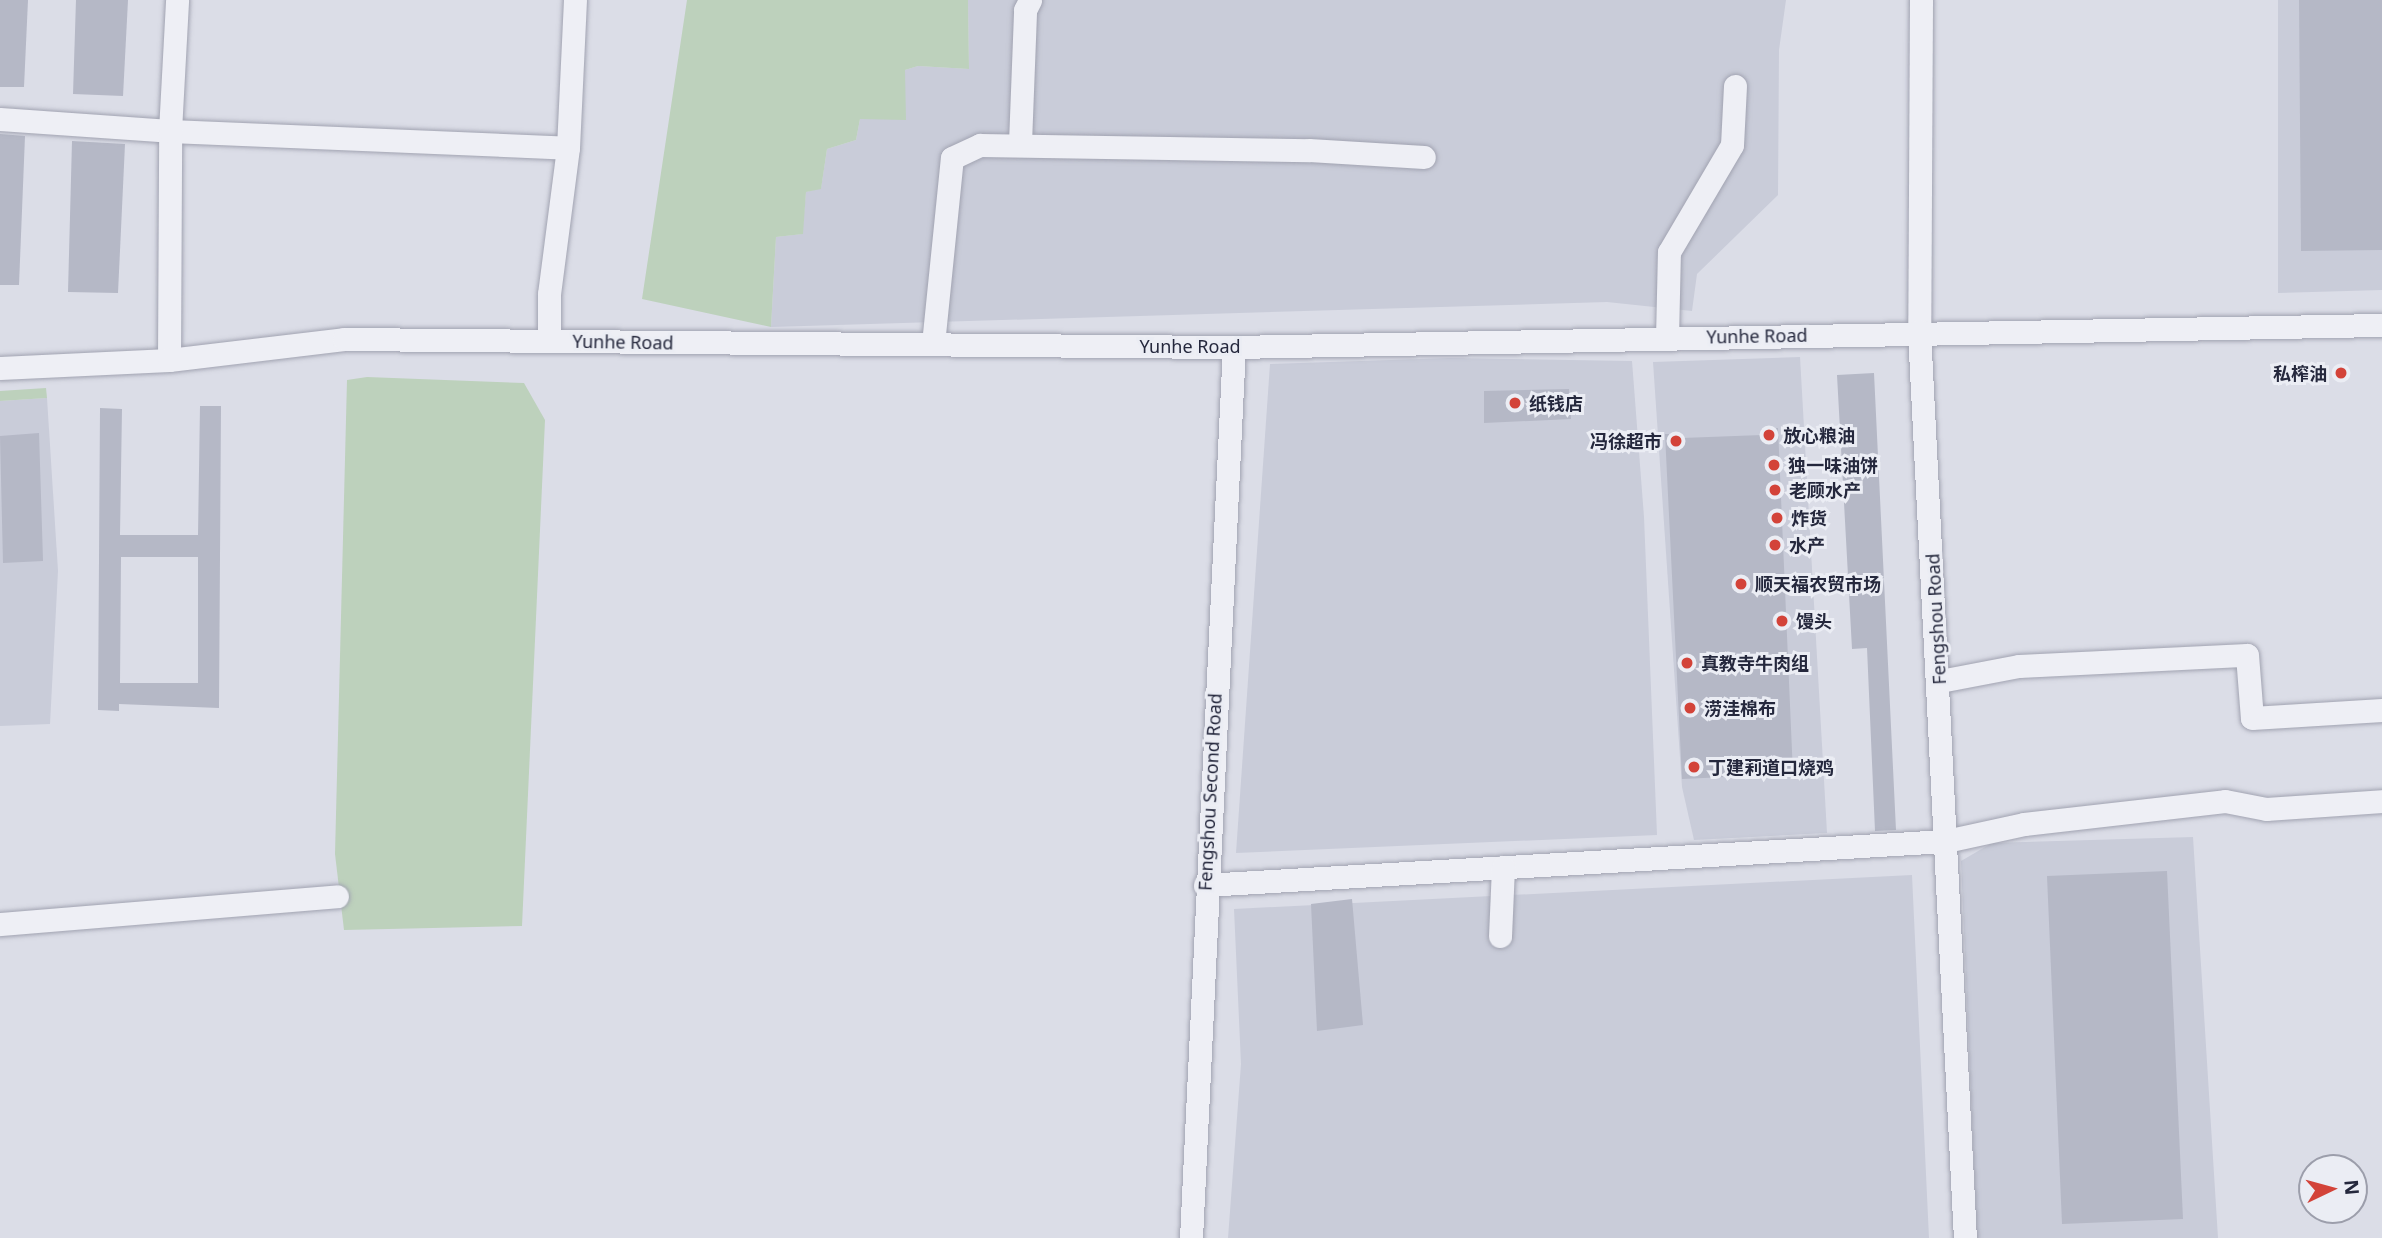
<!DOCTYPE html>
<html>
<head>
<meta charset="utf-8">
<style>
  body { margin:0 }
  #map { position:relative; width:2382px; height:1238px; overflow:hidden; background:#dbdde7; font-family:"Noto Sans","Noto Sans SC",sans-serif }
  div>[style] { position:absolute }
  [style*='--x'] { left:calc(var(--x)*1px); top:calc(var(--y)*1px); width:calc(var(--w)*1px); rotate:calc(var(--a)*1deg) }
  .built>* { inset:0; background:#c9ccd9 }
  .green>* { inset:0; background:#bdd1bc }
  .building>* { inset:0; background:#b5b8c6 }
  .roads { filter:drop-shadow(0 0 2px #a1a3b1) drop-shadow(0 0 2px #a1a3b1) }
  .minor>* { height:23px; margin:-11.5px; padding:0 11.5px; transform-origin:11.5px; border-radius:11.5px; background:#eeeff5 }
  .dots>* { width:19px; height:19px; translate:-50% -50%; box-sizing:border-box; border:4px solid #ebedf4; border-radius:50% }
  span { translate:-50% -50%; white-space:nowrap; text-align:center; line-height:1.15; -webkit-text-stroke:6px #ebedf4; paint-order:stroke }
  .street-label { font-size:18px; color:#25283d }
  .poi-label { font-size:18px; color:#25283d; font-weight:700 }
  .right { translate:-100% -50%; text-align:right }
  .left { translate:0 -50%; text-align:left }
  .north { position:absolute; left:2298px; top:1154px; width:70px; height:70px; box-sizing:border-box; background:#ebedf4; border:2px solid #9c9eab; border-radius:50%; rotate:85deg; font-size:19px; font-weight:700; line-height:28px; text-align:center; color:#25283d }
  .north::after { content:''; display:block; margin:auto; width:24px; height:32px; background:#d34339; clip-path:polygon(50% 0,100% 100%,50% 72%,0 100%) }
</style>
</head>
<body>
<div id="map">
  <div class="built">
    <i style="clip-path:polygon(968px 0,1786px 0,1779px 50px,1778px 195px,1697px 274px,1692px 311px,1607px 302px,771px 327px,776px 237px,802px 234px,806px 192px,821px 188px,827px 149px,856px 140px,860px 119px,905px 70px,918px 66px,969px 69px)"></i>
    <i style="clip-path:polygon(2278px 0,2382px 0,2382px 290px,2278px 293px)"></i>
    <i style="clip-path:polygon(1800px 357px,1827px 833px,1694px 840px,1682px 787px,1653px 362px)"></i>
    <i style="clip-path:polygon(1451px 358px,1632px 361px,1644px 517px,1657px 835px,1236px 853px,1270px 364px)"></i>
    <i style="clip-path:polygon(47px 398px,58px 571px,50px 724px,0 726px,0 401px)"></i>
    <i style="clip-path:polygon(2193px 837px,2218px 1238px,1977px 1238px,1961px 861px,1992px 843px)"></i>
    <i style="clip-path:polygon(1912px 875px,1929px 1238px,1228px 1238px,1241px 1064px,1234px 909px)"></i>
  </div>
  <div class="green">
    <i style="clip-path:polygon(687px 0,968px 0,969px 69px,918px 66px,905px 70px,906px 120px,860px 119px,856px 140px,827px 149px,821px 189px,806px 192px,803px 234px,776px 237px,771px 327px,642px 299px)"></i>
    <i style="clip-path:polygon(367px 377px,524px 383px,545px 420px,522px 926px,344px 930px,335px 854px,347px 380px)"></i>
    <i style="clip-path:polygon(46px 388px,47px 398px,0 401px,0 391px)"></i>
  </div>
  <div class="building">
    <i style="clip-path:polygon(0 0,28px 0,24px 87px,0 87px)"></i>
    <i style="clip-path:polygon(76px 0,128px 0,123px 96px,73px 94px)"></i>
    <i style="clip-path:polygon(2299px 0,2382px 0,2382px 250px,2301px 251px)"></i>
    <i style="clip-path:polygon(0 134px,25px 136px,19px 285px,0 285px)"></i>
    <i style="clip-path:polygon(72px 141px,125px 144px,118px 293px,68px 292px)"></i>
    <i style="clip-path:polygon(1874px 373px,1896px 830px,1875px 831px,1867px 648px,1852px 649px,1837px 375px)"></i>
    <i style="clip-path:polygon(1569px 389px,1571px 419px,1484px 423px,1484px 391px)"></i>
    <i style="clip-path:polygon(evenodd,200px 406px,221px 406px,219px 708px,119px 704px,119px 711px,98px 710px,100px 408px,122px 409px,120px 535px,198px 535px,200px 406px,121px 557px,198px 557px,198px 683px,120px 683px,121px 557px)"></i>
    <i style="clip-path:polygon(1778px 428px,1793px 774px,1682px 779px,1665px 434px,1682px 434px,1682px 438px,1762px 435px,1761px 429px)"></i>
    <i style="clip-path:polygon(39px 433px,43px 561px,3px 563px,0 436px)"></i>
    <i style="clip-path:polygon(2167px 871px,2183px 1219px,2062px 1224px,2047px 876px)"></i>
    <i style="clip-path:polygon(1352px 899px,1363px 1025px,1317px 1031px,1311px 904px)"></i>
  </div>
  <div class="roads">
    <div class="minor">
      <i style="--x:1921;--y:0;--w:331;--a:90.3"></i>
      <i style="--x:1919;--y:331;--w:908;--a:87.1"></i>
      <i style="--x:0;--y:119;--w:170;--a:4"></i>
      <i style="--x:170;--y:131;--w:398;--a:2.4"></i>
      <i style="--x:1020;--y:143;--w:133;--a:-87.8"></i>
      <i style="--x:1025;--y:10;--w:11;--a:-63"></i>
      <i style="--x:1667;--y:338;--w:86;--a:-88.7"></i>
      <i style="--x:1669;--y:252;--w:124;--a:-59.5"></i>
      <i style="--x:1732;--y:145;--w:59;--a:-87.1"></i>
      <i style="--x:549;--y:341;--w:47;--a:-90"></i>
      <i style="--x:549;--y:294;--w:147;--a:-82.6"></i>
      <i style="--x:568;--y:148;--w:148;--a:-87.3"></i>
      <i style="--x:933;--y:344;--w:187;--a:-84.2"></i>
      <i style="--x:952;--y:158;--w:31;--a:-25"></i>
      <i style="--x:980;--y:145;--w:329;--a:0.9"></i>
      <i style="--x:1309;--y:150;--w:115;--a:3.5"></i>
      <i style="--x:169;--y:360;--w:229;--a:-89.7"></i>
      <i style="--x:170;--y:131;--w:131;--a:-86.9"></i>
      <i style="--x:0;--y:368;--w:169;--a:-2.7"></i>
      <i style="--x:169;--y:360;--w:176;--a:-6.8"></i>
      <i style="--x:344;--y:339;--w:890;--a:0.52"></i>
      <i style="--x:1234;--y:347;--w:1148;--a:-1.1"></i>
      <i style="--x:1940;--y:681;--w:80;--a:-10.8"></i>
      <i style="--x:2019;--y:666;--w:228;--a:-2.8"></i>
      <i style="--x:2247;--y:655;--w:63;--a:85.5"></i>
      <i style="--x:2252;--y:718;--w:130;--a:-3.5"></i>
      <i style="--x:1205;--y:885;--w:742;--a:-3.4"></i>
      <i style="--x:1946;--y:841;--w:80;--a:-12.3"></i>
      <i style="--x:2024;--y:824;--w:202;--a:-6.5"></i>
      <i style="--x:2225;--y:801;--w:42;--a:11"></i>
      <i style="--x:2266;--y:809;--w:116;--a:-3.9"></i>
      <i style="--x:0;--y:924;--w:338;--a:-4.7"></i>
      <i style="--x:1500;--y:936;--w:69;--a:-87.5"></i>
      <i style="--x:1191;--y:1238;--w:892;--a:-87.24"></i>
    </div>
  </div>
  <div class="dots">
    <i style="left:2341px;top:373px;background:#d34339"></i>
    <i style="left:1515px;top:403px;background:#d34339"></i>
    <i style="left:1769px;top:435px;background:#d34339"></i>
    <i style="left:1676px;top:441px;background:#d34339"></i>
    <i style="left:1774px;top:465px;background:#d34339"></i>
    <i style="left:1775px;top:490px;background:#d34339"></i>
    <i style="left:1777px;top:518px;background:#d34339"></i>
    <i style="left:1775px;top:545px;background:#d34339"></i>
    <i style="left:1741px;top:584px;background:#d34339"></i>
    <i style="left:1782px;top:621px;background:#d34339"></i>
    <i style="left:1687px;top:663px;background:#d34339"></i>
    <i style="left:1690px;top:708px;background:#d34339"></i>
    <i style="left:1694px;top:767px;background:#d34339"></i>
  </div>
  <div class="street-label">
    <span style="left:1757px;top:336px;rotate:-1deg">Yunhe Road</span>
    <span style="left:623px;top:342px;rotate:1deg">Yunhe Road</span>
    <span style="left:1190px;top:346px">Yunhe Road</span>
    <span style="left:1936px;top:619px;rotate:-93deg">Fengshou Road</span>
    <span style="left:1210px;top:792px;rotate:-87deg">Fengshou Second Road</span>
  </div>
  <div class="poi-label">
    <span class="right" style="left:2327px;top:373px">私榨油</span>
    <span class="left" style="left:1529px;top:403px">纸钱店</span>
    <span class="left" style="left:1783px;top:435px">放心粮油</span>
    <span class="right" style="left:1662px;top:441px">冯徐超市</span>
    <span class="left" style="left:1788px;top:465px">独一味油饼</span>
    <span class="left" style="left:1789px;top:490px">老顾水产</span>
    <span class="left" style="left:1791px;top:518px">炸货</span>
    <span class="left" style="left:1789px;top:545px">水产</span>
    <span class="left" style="left:1755px;top:584px">顺天福农贸市场</span>
    <span class="left" style="left:1796px;top:621px">馒头</span>
    <span class="left" style="left:1701px;top:663px">真教寺牛肉组</span>
    <span class="left" style="left:1704px;top:708px">涝洼棉布</span>
    <span class="left" style="left:1708px;top:767px">丁建莉道口烧鸡</span>
  </div>
  <div class="north">N</div>
</div>
</body>
</html>
